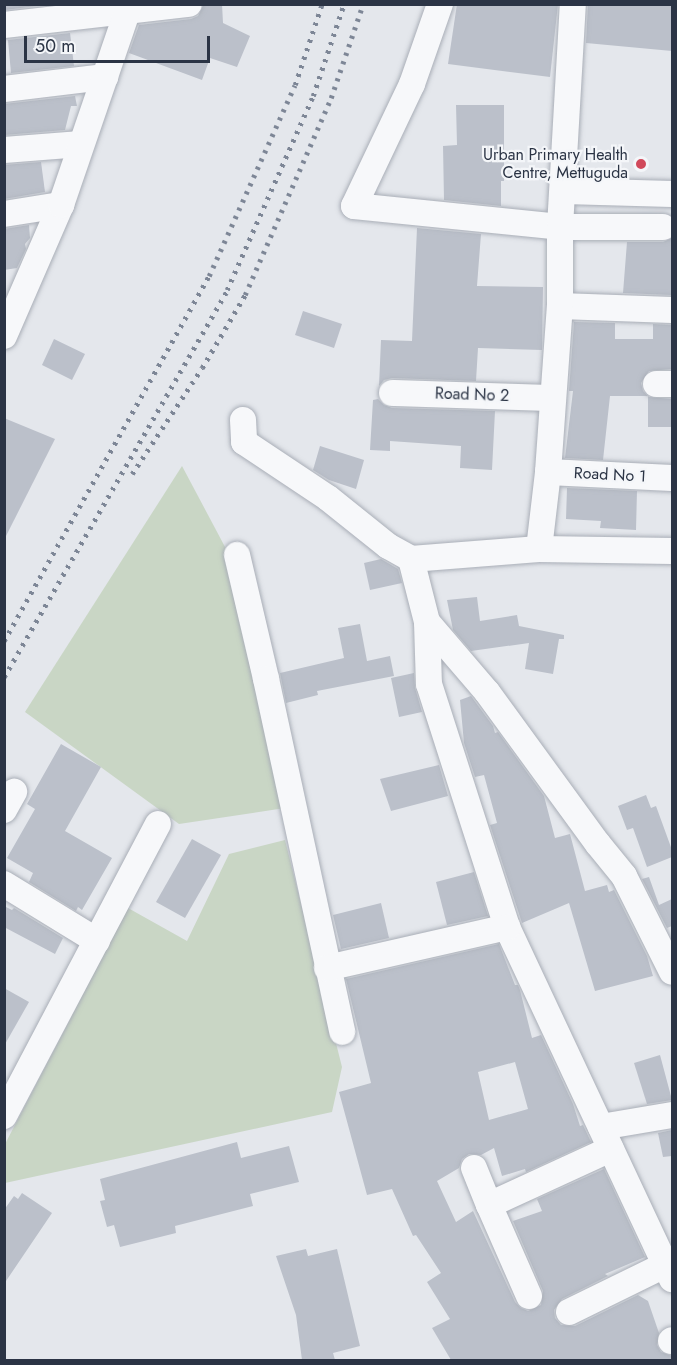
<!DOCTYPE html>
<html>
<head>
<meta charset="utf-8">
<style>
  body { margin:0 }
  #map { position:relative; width:677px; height:1365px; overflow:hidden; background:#e4e7ec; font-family:Jost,sans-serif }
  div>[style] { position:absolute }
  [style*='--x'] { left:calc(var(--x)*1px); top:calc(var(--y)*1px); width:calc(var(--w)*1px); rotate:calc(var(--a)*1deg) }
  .green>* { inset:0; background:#c9d6c5 }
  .building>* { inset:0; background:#bbc0ca }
  .roads { filter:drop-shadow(0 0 2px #a9aeb7) drop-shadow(0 0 2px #a9aeb7) }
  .minor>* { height:26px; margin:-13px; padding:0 13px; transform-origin:13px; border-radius:13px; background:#f7f8fa }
  .rail>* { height:4.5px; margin-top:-2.25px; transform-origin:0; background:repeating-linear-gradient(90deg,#7d8696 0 3px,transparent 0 9px) }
  .dots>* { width:16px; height:16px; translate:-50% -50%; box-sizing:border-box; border:3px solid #f4f6f9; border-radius:50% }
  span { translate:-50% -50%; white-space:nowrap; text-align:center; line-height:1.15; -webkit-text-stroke:4.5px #f4f6f9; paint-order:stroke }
  .poi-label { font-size:16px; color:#2b3445 }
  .right { translate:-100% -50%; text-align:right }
  .street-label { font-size:16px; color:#2b3445 }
  .frame { position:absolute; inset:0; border:6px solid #2b3445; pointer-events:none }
  .scale { position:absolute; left:24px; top:36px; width:186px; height:27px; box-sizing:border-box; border:3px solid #2b3445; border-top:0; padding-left:8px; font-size:18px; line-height:21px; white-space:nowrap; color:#2b3445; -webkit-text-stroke:4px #f4f6f9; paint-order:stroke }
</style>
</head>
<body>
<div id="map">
  <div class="green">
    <i style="clip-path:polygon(182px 466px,233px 562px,285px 808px,179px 824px,25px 712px)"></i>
    <i style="clip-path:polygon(285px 840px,342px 1067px,332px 1112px,5px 1183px,4px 1146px,128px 908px,187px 941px,229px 854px)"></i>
  </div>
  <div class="building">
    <i style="clip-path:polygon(4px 4px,52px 4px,5px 10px)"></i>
    <i style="clip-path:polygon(204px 4px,222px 4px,223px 23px,250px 36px,237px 67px,210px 58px,202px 80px,129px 53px,139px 25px,191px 19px,198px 16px)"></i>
    <i style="clip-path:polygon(457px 4px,558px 4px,550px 77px,448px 64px)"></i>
    <i style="clip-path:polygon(588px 4px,672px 4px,672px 51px,586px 43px)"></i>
    <i style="clip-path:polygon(70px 33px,74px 66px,11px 73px,8px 40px)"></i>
    <i style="clip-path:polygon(75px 96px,77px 106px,71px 106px,65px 130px,4px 135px,4px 104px)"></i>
    <i style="clip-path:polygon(456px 105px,504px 105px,504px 181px,501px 181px,501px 206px,444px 200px,443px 146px,457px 145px)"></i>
    <i style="clip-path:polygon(41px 162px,45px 192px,4px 199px,4px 165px)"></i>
    <i style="clip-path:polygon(29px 225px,30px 238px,25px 244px,26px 249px,17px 268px,4px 270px,4px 229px)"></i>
    <i style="clip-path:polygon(417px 228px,481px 234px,477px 286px,543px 287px,542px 350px,478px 348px,476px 381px,392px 378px,384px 380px,379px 386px,381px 340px,412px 341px)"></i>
    <i style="clip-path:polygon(672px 238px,672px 295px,623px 293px,627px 242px,663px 242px)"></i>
    <i style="clip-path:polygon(303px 311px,342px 324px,334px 348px,295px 335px)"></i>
    <i style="clip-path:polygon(574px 322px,615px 323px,615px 339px,653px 339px,653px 324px,672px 325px,672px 369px,649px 371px,641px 383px,643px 391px,649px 397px,672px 399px,672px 427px,648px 427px,648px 396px,610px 396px,603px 460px,565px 458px,573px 391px,569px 391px)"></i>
    <i style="clip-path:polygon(54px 339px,85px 354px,72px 380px,42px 365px)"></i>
    <i style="clip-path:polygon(378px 399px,384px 405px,392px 408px,495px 411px,492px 470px,460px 468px,461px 446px,390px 441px,390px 451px,370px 450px,373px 400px)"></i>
    <i style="clip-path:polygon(4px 418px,55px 439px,4px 540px)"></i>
    <i style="clip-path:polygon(320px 446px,364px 460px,356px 489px,329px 480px,313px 470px)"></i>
    <i style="clip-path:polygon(567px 488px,637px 491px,636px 530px,600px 528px,601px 521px,566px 519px)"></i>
    <i style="clip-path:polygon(381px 559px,398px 569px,402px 583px,370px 590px,364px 563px)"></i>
    <i style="clip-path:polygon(477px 597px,480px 621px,517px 615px,519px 626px,564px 635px,564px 639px,559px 639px,553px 674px,525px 669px,529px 643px,471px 651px,453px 630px,447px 600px)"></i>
    <i style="clip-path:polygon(360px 624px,367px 661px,390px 656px,394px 676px,317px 691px,318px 695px,286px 703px,280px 673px,344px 658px,338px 628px)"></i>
    <i style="clip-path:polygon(414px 673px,415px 688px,422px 712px,399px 717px,391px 678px)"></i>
    <i style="clip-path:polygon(471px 696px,493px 726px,495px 733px,498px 732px,544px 796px,555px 838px,570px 834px,585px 891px,607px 885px,609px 892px,614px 890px,647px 956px,653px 976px,595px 991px,569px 903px,522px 923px,490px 825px,497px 823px,484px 775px,475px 777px,464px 743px,460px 700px)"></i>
    <i style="clip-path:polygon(61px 744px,101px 767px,65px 831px,112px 858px,82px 910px,78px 907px,76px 911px,29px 882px,33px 873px,7px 858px,35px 809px,27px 804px)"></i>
    <i style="clip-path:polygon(439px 765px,448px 796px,391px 811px,380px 779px)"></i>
    <i style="clip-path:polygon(646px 795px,651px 808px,656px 806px,672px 850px,672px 857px,647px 867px,633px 828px,627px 830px,618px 806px)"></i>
    <i style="clip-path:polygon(192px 839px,221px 855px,185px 918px,156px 902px)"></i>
    <i style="clip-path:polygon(474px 872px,488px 916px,447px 925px,436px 882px)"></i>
    <i style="clip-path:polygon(649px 877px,659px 905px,672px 899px,672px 926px,667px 928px,642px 879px)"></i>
    <i style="clip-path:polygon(381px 903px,389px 938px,341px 949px,333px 915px)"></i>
    <i style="clip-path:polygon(4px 906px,12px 910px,14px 908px,63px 938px,55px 954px,4px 927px)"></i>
    <i style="clip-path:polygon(evenodd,499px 944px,515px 985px,518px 985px,520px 990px,532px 1038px,541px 1035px,573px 1104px,580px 1126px,583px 1125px,591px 1142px,526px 1172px,525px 1169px,502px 1176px,494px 1148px,481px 1155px,469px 1154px,462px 1159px,459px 1168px,437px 1181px,456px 1222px,473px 1211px,515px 1302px,521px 1308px,528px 1311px,541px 1305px,543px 1291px,513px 1221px,542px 1211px,537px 1199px,604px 1169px,645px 1257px,605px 1274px,608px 1276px,562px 1299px,554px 1310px,555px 1318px,561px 1325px,575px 1326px,638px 1295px,648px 1301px,659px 1333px,657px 1345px,661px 1352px,672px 1356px,672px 1360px,451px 1360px,432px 1328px,450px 1319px,427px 1282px,441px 1273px,416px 1235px,413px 1236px,392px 1189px,367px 1195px,339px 1092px,371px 1083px,346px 979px,499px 944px,515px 1062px,528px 1109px,489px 1120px,478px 1072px,515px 1062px)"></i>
    <i style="clip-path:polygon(4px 988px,29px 1002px,4px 1046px)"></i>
    <i style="clip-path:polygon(660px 1055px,672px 1100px,647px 1104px,634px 1063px)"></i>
    <i style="clip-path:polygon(672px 1130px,672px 1156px,663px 1157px,658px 1133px)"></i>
    <i style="clip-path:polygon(237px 1142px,241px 1158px,289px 1146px,299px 1182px,250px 1194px,253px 1206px,175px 1226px,176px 1233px,120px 1247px,114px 1225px,107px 1227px,100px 1201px,105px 1200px,100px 1179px)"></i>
    <i style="clip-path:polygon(22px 1193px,52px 1213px,4px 1284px,4px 1210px,14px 1196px,18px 1199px)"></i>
    <i style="clip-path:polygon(306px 1249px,308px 1256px,337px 1249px,360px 1346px,333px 1353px,335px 1360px,302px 1360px,296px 1315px,276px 1256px)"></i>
  </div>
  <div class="roads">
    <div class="minor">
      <i style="--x:440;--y:4;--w:85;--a:109.3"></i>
      <i style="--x:412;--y:84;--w:135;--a:115.4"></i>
      <i style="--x:354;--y:206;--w:207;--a:5.8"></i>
      <i style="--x:560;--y:227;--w:103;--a:0"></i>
      <i style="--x:4;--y:25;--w:186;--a:-6.5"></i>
      <i style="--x:4;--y:89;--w:102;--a:-6.8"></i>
      <i style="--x:4;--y:150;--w:77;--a:-4.5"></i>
      <i style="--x:564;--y:191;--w:108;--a:1.6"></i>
      <i style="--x:4;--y:214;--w:58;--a:-9"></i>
      <i style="--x:560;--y:306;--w:112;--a:2"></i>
      <i style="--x:4;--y:336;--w:143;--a:-66.5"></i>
      <i style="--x:61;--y:205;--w:213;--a:-71.1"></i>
      <i style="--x:656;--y:384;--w:16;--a:0"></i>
      <i style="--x:392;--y:393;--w:160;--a:1.8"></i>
      <i style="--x:243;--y:420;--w:22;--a:87"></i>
      <i style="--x:244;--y:442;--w:101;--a:33.7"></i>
      <i style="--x:328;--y:498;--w:77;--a:38.7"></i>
      <i style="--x:388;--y:546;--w:26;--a:29"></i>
      <i style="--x:411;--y:559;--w:128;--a:-4.5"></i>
      <i style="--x:539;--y:549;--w:133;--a:0.9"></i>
      <i style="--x:548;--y:472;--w:124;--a:2.8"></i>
      <i style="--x:539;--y:549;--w:78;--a:-83.3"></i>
      <i style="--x:548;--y:472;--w:166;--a:-85.9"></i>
      <i style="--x:560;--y:306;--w:79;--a:-90"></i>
      <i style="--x:560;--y:227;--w:223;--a:-86.7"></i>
      <i style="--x:237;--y:555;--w:127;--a:76.8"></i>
      <i style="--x:266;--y:679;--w:361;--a:77.8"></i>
      <i style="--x:411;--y:559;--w:65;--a:75.7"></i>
      <i style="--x:427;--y:622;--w:62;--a:88.2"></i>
      <i style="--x:429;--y:684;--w:255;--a:72.2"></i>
      <i style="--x:507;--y:927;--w:389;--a:64.9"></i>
      <i style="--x:427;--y:622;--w:92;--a:49.4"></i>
      <i style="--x:487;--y:692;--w:188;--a:53.9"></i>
      <i style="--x:598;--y:844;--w:41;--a:50.9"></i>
      <i style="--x:624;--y:876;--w:107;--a:63.4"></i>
      <i style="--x:4;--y:810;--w:21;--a:-61"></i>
      <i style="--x:4;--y:884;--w:109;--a:31.5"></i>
      <i style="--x:327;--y:968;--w:185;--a:-12.8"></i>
      <i style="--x:4;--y:1116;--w:330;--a:-62.2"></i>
      <i style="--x:601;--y:1127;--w:72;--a:-9.6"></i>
      <i style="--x:474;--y:1168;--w:40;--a:68"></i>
      <i style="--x:529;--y:1296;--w:99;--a:-113.7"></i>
      <i style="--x:489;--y:1205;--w:134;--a:-24.7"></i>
      <i style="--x:569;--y:1312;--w:107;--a:-26.1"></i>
      <i style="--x:671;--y:1341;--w:1;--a:-45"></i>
    </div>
  </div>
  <div class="rail">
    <i style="--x:132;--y:474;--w:127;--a:-56.6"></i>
    <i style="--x:202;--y:368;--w:85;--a:-59.5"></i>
    <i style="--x:245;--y:295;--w:215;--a:-66.4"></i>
    <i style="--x:331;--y:98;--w:99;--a:-71.2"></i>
    <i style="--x:4;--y:641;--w:419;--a:-60.7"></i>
    <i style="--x:209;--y:276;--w:209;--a:-65.8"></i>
    <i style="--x:295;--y:85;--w:85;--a:-71.6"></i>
    <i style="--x:4;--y:677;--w:447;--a:-60"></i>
    <i style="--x:227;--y:290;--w:212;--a:-66.1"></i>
    <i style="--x:313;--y:96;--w:97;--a:-71.4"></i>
  </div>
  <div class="dots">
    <i style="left:641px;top:164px;background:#d1495b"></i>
  </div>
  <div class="poi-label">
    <span class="right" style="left:628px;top:164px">Urban Primary Health<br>Centre, Mettuguda</span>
  </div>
  <div class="street-label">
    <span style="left:472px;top:395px;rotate:2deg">Road No 2</span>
    <span style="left:610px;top:475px;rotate:3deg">Road No 1</span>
  </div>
  <div class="frame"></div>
  <div class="scale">50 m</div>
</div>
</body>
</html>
